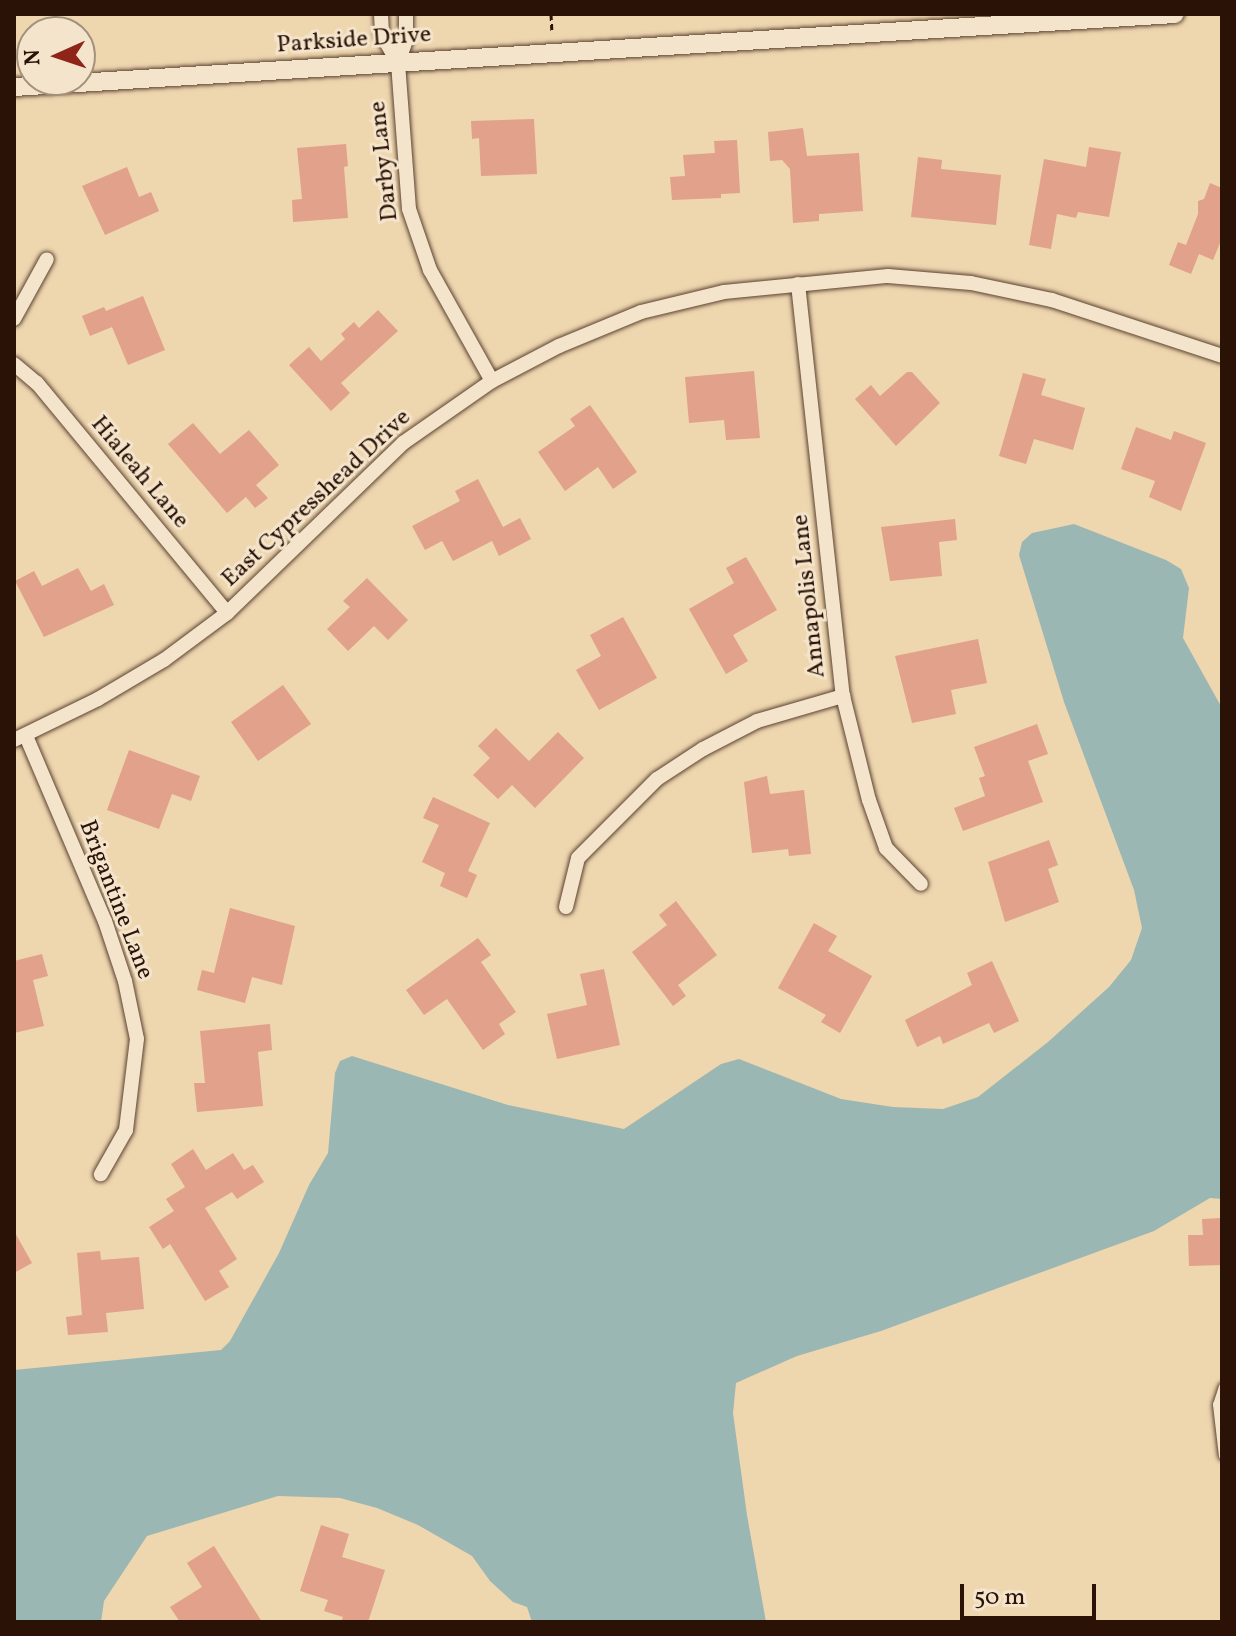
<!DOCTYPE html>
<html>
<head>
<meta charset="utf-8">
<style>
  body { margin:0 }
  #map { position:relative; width:1236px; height:1636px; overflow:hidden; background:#eed6af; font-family:Vollkorn,serif }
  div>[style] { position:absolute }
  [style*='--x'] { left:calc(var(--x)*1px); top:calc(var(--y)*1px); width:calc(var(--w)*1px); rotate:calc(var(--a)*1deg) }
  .water>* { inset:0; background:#9bb7b3 }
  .building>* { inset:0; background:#e1a18a }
  .path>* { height:3px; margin-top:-1.5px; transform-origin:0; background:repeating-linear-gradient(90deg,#2a1207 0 6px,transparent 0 10px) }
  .roads { filter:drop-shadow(0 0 2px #5b4331) drop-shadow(0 0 2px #5b4331) }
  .service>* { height:7px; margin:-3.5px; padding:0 3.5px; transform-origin:3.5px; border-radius:3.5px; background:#f4e4cb }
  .minor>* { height:14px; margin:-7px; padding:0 7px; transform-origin:7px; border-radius:7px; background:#f4e4cb }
  .tertiary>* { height:18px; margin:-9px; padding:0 9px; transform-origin:9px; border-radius:9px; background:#f4e4cb }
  span { translate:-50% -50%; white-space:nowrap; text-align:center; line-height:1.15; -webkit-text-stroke:6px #f4e4cb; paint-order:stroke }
  .street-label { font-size:24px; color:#2a1207 }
  .frame { position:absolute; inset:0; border:16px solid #2a1207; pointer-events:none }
  .north { position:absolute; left:16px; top:16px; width:80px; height:80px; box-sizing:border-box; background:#f4e4cb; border:2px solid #a3907d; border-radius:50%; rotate:267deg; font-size:22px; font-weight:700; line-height:32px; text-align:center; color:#2a1207 }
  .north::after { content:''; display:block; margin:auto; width:28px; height:36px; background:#8f2418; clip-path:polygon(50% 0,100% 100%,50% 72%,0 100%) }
  .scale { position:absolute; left:960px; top:1584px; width:136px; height:36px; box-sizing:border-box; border:4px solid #2a1207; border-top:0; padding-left:10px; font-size:24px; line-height:28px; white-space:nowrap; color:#2a1207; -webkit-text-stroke:6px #f4e4cb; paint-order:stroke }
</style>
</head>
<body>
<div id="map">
  <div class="water">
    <i style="clip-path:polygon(1074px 524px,1166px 560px,1181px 569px,1189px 588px,1183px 638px,1222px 708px,1222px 1199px,1210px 1198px,1154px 1231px,881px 1331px,797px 1356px,736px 1383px,733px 1413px,747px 1515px,766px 1622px,532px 1622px,527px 1607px,513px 1602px,490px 1581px,472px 1556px,418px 1525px,377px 1508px,340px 1498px,278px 1496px,147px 1536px,104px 1601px,101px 1622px,14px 1622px,14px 1370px,221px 1350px,230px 1341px,279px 1253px,309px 1185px,328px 1153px,335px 1073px,340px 1061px,352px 1056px,508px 1105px,624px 1129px,721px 1064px,739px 1059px,841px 1099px,893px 1107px,943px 1109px,978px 1097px,1048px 1042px,1109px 987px,1131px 960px,1142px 928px,1134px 890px,1064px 702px,1019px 555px,1022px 542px,1032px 533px)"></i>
  </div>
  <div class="building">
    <i style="clip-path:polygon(534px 119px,537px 174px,481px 176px,479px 138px,472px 139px,471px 121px)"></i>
    <i style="clip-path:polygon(803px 128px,807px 156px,859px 153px,863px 211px,819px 214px,819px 221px,793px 223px,790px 169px,782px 160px,770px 161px,768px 132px)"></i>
    <i style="clip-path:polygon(737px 140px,740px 193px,721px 194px,721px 198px,672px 200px,670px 177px,685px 176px,683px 155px,715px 153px,714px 141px)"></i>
    <i style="clip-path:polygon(346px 144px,348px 166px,344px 167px,348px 218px,293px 222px,292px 200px,302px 199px,297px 148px)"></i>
    <i style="clip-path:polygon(1089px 147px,1121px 152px,1109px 217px,1078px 212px,1076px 218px,1057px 214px,1051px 249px,1029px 245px,1044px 159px,1086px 167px)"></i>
    <i style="clip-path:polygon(918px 157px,942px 160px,941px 169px,1001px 175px,996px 225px,911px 217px)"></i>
    <i style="clip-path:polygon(127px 167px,139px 197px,151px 192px,159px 211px,105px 235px,82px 186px)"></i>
    <i style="clip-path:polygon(1210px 183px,1222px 188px,1222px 238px,1213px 260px,1199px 254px,1191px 274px,1169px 265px,1178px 242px,1186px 245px,1198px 214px,1198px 201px,1204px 199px)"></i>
    <i style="clip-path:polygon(143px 296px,165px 350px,128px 365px,112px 327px,90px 336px,82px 316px,104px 307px,106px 311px)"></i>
    <i style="clip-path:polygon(378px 310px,398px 331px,341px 383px,350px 393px,331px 411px,289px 365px,309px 347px,321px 361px,345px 339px,341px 334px,354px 322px,359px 328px)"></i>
    <i style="clip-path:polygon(754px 371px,760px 438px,726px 440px,724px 420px,689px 423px,685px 377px)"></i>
    <i style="clip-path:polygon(907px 372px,912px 372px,940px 403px,896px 446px,855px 399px,871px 385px,880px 396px)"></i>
    <i style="clip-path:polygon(1023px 373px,1046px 379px,1041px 395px,1085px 408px,1073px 450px,1034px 439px,1026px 464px,999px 456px)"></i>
    <i style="clip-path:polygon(590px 405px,637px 472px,613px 489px,598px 467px,565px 491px,538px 452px,575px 426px,570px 419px)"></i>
    <i style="clip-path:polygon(193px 423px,220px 454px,249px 430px,279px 465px,256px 485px,268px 498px,255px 508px,246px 497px,227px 513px,168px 444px)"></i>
    <i style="clip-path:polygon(1136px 427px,1171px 440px,1174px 431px,1206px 443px,1181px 511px,1149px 497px,1155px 481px,1121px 469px)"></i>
    <i style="clip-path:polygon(478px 479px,503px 527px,520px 518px,531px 539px,499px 556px,492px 541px,453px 561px,442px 541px,425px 550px,412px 526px,460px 501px,455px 491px)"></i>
    <i style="clip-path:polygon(955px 519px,957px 540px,939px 542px,942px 576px,890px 581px,881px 527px)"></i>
    <i style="clip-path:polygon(746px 557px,777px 610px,733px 635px,748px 661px,726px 674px,689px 609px,734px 583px,726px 568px)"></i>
    <i style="clip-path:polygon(78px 568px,91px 591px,104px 584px,114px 605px,44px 637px,15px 581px,34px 571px,42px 586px)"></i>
    <i style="clip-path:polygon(367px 578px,408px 620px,388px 640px,374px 626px,348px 651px,327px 629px,350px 607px,343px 601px)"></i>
    <i style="clip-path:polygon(623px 617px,657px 678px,599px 710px,576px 670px,601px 656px,590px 635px)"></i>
    <i style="clip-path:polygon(978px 639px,987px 683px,951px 690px,956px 714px,912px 723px,895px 656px)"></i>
    <i style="clip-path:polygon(283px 685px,311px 724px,258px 761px,231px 722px)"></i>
    <i style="clip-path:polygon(1037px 724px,1048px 754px,1028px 761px,1043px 802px,963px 831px,954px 808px,985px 796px,979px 778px,985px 776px,974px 747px)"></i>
    <i style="clip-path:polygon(496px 728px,529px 761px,558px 732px,584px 758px,535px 808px,512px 785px,498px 799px,473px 775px,490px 758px,478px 746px)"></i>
    <i style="clip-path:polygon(129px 750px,200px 776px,191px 801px,172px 794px,159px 829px,107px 810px)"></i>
    <i style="clip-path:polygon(767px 776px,770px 794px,804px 790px,811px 854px,789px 856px,788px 849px,752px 853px,744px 782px)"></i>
    <i style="clip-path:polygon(433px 797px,490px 823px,468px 871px,477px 875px,467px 898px,440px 886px,445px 873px,422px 862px,439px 825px,423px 818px)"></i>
    <i style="clip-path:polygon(1049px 840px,1058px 865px,1048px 869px,1059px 902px,1005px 922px,988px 862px)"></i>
    <i style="clip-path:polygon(676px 901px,717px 955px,678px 985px,686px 996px,673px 1006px,632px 952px,667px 925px,659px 915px)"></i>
    <i style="clip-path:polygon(230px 908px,295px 926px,282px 985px,252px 977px,245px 1003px,197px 990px,202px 970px,214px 973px)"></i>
    <i style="clip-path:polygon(814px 923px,837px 936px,828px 951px,872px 976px,840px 1033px,821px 1022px,826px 1015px,778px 988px)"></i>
    <i style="clip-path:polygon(478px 938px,491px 955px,481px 962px,516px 1012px,499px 1024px,505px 1034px,483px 1050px,447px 999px,424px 1015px,406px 990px)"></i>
    <i style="clip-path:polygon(42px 954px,48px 976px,33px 980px,44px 1026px,14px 1033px,14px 961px)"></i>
    <i style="clip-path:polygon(992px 961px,1019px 1021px,994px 1033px,989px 1023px,943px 1044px,940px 1036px,917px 1047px,905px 1020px,972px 985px,967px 973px)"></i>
    <i style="clip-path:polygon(604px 969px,620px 1045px,557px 1059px,547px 1014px,587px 1005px,580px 974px)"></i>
    <i style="clip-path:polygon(270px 1024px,272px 1050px,258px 1052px,263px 1106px,197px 1112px,194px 1083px,205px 1083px,200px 1031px)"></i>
    <i style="clip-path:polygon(193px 1149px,206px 1170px,233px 1153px,244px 1170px,253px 1165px,264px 1182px,237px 1199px,232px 1192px,205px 1208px,237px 1259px,219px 1271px,229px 1287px,205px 1301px,170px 1244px,163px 1249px,149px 1227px,174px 1211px,166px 1199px,185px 1187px,171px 1164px)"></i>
    <i style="clip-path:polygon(1222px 1218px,1222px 1265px,1189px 1266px,1188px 1235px,1203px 1235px,1202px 1219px)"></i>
    <i style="clip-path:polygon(14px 1231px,32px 1263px,14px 1273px)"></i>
    <i style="clip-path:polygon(100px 1251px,101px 1260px,139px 1257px,144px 1309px,106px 1313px,108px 1332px,68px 1335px,66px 1317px,82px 1315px,77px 1253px)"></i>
    <i style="clip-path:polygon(321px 1525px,349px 1534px,342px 1557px,385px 1570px,368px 1622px,341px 1622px,343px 1617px,324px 1611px,328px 1600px,300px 1591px)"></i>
    <i style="clip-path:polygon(214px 1546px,262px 1622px,180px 1622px,170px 1607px,202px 1587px,187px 1563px)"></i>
  </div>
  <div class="path">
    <i style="--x:551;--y:14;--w:17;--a:87"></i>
  </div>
  <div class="roads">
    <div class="service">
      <i style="--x:1222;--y:1386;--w:19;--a:108"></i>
      <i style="--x:1216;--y:1404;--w:52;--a:83.4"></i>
    </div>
    <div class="minor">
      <i style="--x:381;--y:14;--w:21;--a:87"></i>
      <i style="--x:382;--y:35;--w:32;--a:60"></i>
      <i style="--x:406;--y:14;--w:26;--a:90"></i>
      <i style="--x:406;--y:40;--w:24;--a:109"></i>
      <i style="--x:398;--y:63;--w:146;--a:85.7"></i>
      <i style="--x:409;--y:209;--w:65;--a:71"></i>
      <i style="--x:430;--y:270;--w:127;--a:60.8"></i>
      <i style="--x:798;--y:284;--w:414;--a:83.8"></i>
      <i style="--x:843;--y:696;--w:107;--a:76"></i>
      <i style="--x:869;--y:800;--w:51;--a:70.5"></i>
      <i style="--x:886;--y:848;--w:50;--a:45.8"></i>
      <i style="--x:14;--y:319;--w:68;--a:-61.2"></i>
      <i style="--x:14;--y:364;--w:30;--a:40"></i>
      <i style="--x:37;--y:383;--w:298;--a:50.4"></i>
      <i style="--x:26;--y:736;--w:201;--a:66.9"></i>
      <i style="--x:105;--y:921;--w:63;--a:71.6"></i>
      <i style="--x:125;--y:981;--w:59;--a:78.3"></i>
      <i style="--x:137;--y:1039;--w:92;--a:96.9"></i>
      <i style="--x:126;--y:1130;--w:51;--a:119.6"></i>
      <i style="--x:14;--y:740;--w:93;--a:-26"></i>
      <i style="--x:98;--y:699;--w:77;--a:-30.6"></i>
      <i style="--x:164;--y:660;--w:79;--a:-36.7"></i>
      <i style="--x:227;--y:613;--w:245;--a:-44"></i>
      <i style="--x:403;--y:443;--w:108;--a:-34.9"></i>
      <i style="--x:492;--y:381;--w:76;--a:-27.6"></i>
      <i style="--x:559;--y:346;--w:89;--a:-22.5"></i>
      <i style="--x:641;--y:312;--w:85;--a:-13.5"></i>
      <i style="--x:724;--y:292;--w:165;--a:-5.6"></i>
      <i style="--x:888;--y:276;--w:83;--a:4.8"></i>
      <i style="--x:971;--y:283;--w:83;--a:11.9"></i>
      <i style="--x:1052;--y:300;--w:179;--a:18.2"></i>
      <i style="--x:566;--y:907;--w:50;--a:-76.2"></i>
      <i style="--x:578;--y:858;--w:112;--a:-45"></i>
      <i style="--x:657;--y:779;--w:55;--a:-33.1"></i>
      <i style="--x:703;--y:749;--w:61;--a:-27.4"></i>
      <i style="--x:757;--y:721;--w:90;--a:-16.2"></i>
    </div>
    <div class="tertiary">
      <i style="--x:14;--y:87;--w:1163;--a:-3.6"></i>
    </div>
  </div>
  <div class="street-label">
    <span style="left:354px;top:41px;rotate:-4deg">Parkside Drive</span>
    <span style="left:385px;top:161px;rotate:-96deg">Darby Lane</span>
    <span style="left:139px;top:473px;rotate:50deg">Hialeah Lane</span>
    <span style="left:317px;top:499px;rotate:-43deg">East Cypresshead Drive</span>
    <span style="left:810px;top:596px;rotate:-96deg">Annapolis Lane</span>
    <span style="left:115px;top:900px;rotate:69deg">Brigantine Lane</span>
  </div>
  <div class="frame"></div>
  <div class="north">N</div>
  <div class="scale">50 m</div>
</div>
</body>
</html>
